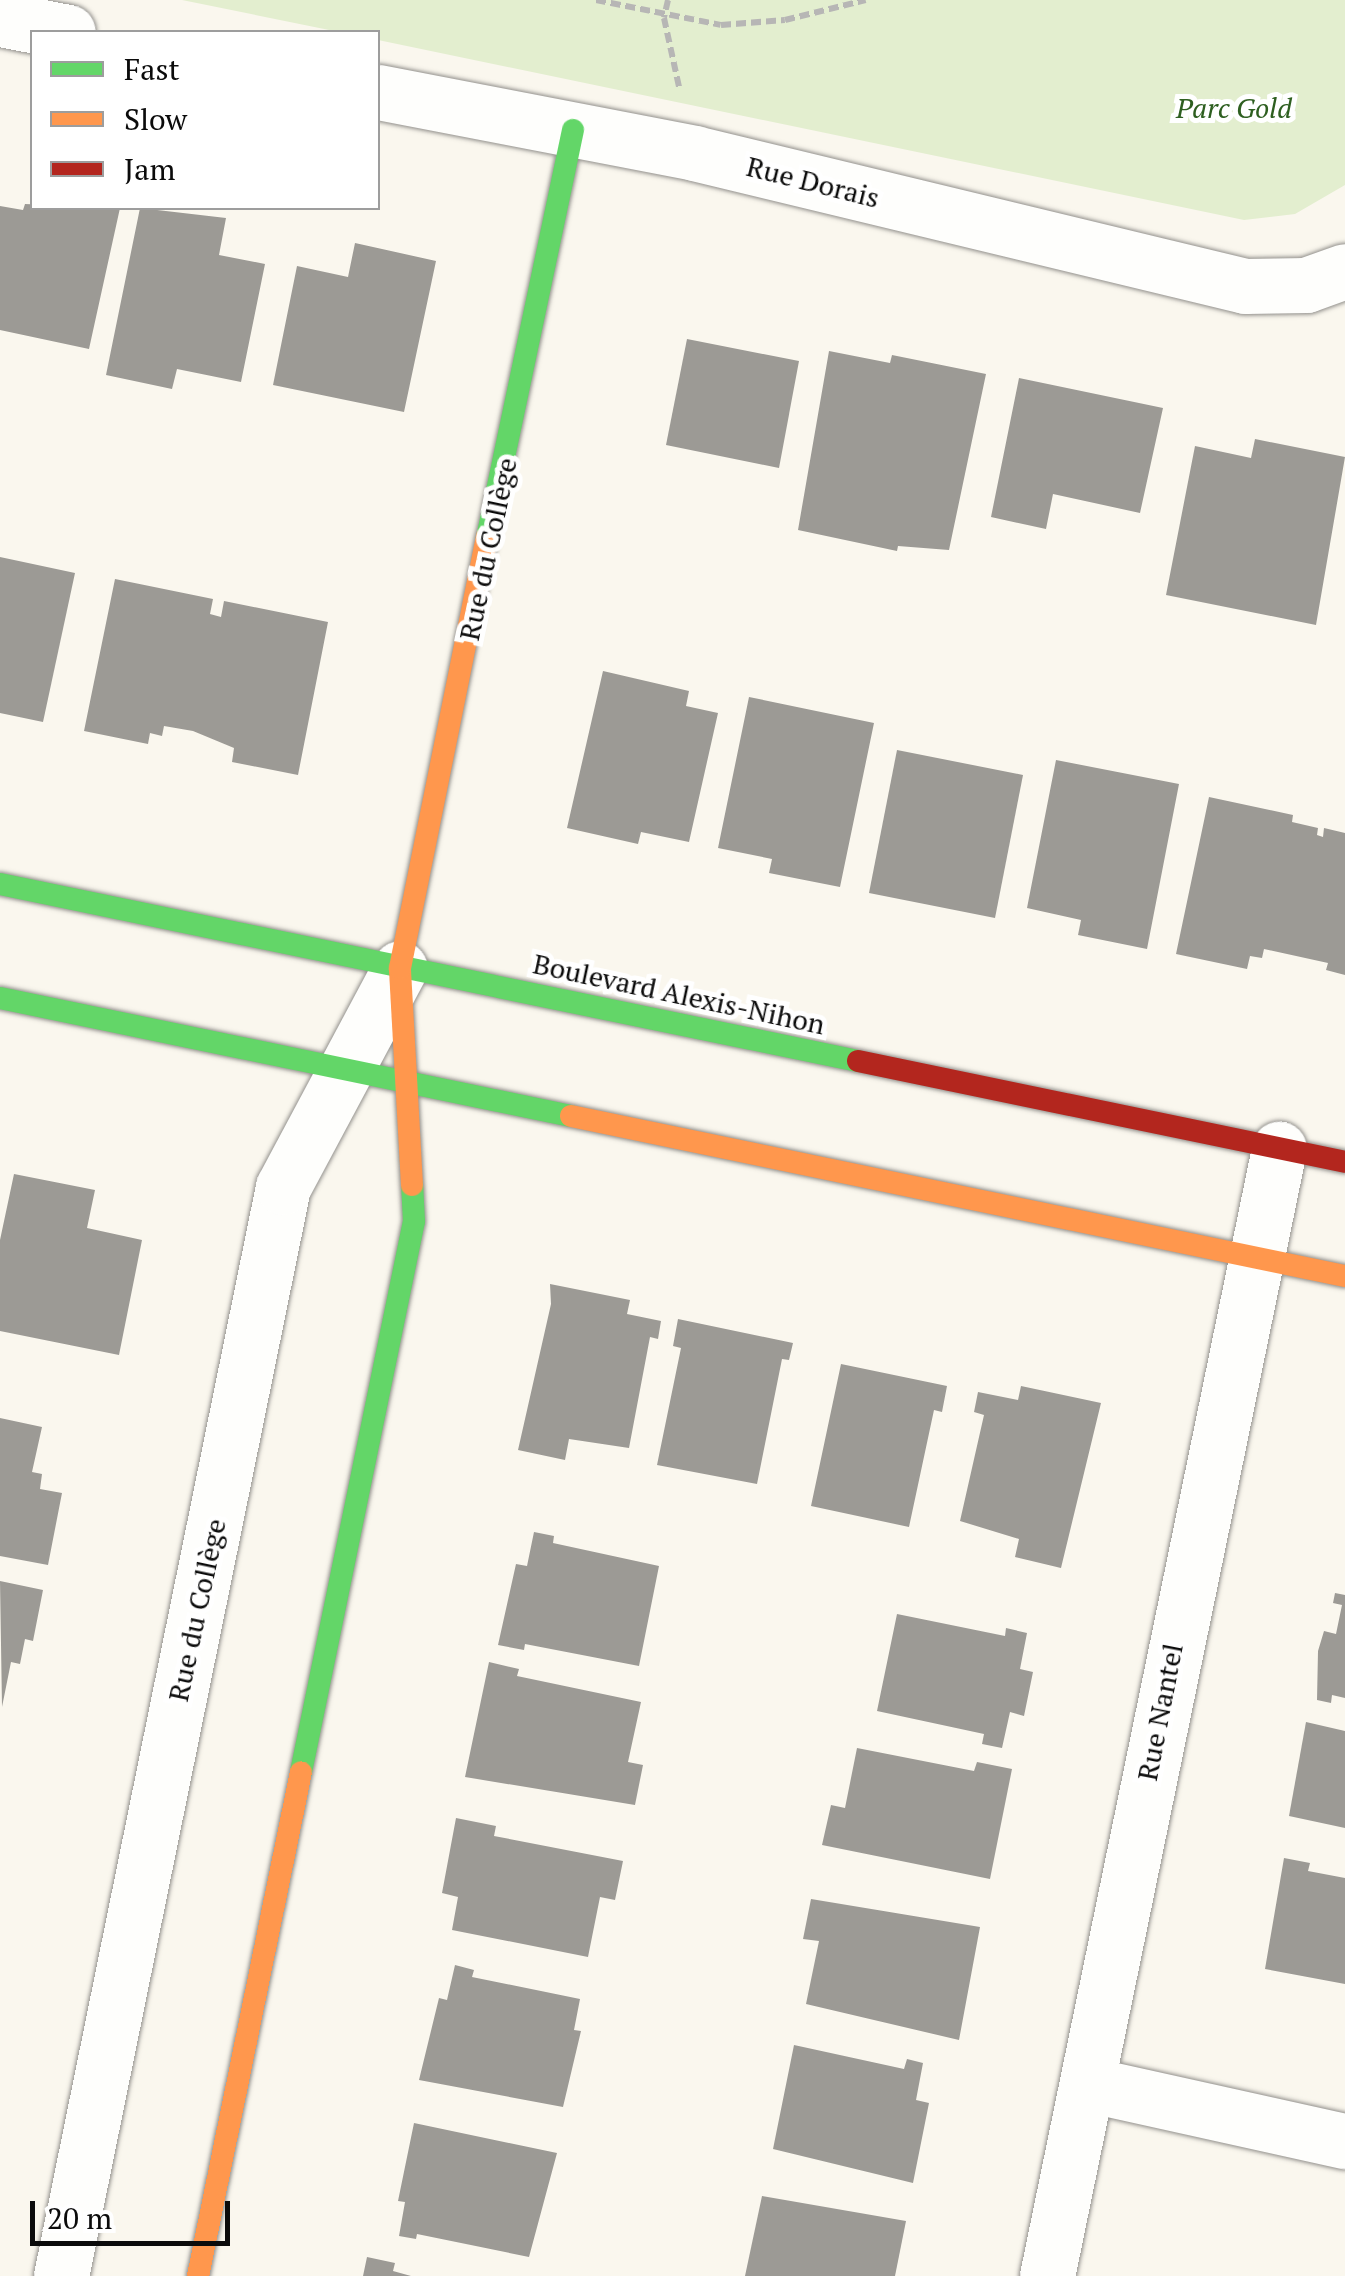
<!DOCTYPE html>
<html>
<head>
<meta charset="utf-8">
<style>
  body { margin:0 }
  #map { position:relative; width:1345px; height:2276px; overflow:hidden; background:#faf7ee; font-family:"PT Serif",serif }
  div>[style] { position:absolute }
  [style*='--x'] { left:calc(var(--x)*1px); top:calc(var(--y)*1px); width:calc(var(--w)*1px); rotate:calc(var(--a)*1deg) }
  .green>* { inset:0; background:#e3eecf }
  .building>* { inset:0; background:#9c9a95 }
  .path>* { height:6px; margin-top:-3px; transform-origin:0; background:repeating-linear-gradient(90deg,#b7b6b5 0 10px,transparent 0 15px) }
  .roads { filter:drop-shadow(0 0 2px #93918d) drop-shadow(0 0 2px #93918d) }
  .street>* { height:55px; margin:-27.5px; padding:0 27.5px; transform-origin:27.5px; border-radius:27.5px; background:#fefefc }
  .fast>* { height:22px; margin:-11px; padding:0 11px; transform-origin:11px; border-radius:11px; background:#63d668 }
  .slow>* { height:22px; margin:-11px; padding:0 11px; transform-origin:11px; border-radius:11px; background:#ff974d }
  .jam>* { height:22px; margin:-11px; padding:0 11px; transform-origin:11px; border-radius:11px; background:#b3261e }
  span { translate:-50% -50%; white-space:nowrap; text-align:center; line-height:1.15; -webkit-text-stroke:10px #fff; paint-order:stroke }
  .park-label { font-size:28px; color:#2e5f20; font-style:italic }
  .street-label { font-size:28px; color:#0b0b0b }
  .legend { position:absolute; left:30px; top:30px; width:350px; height:180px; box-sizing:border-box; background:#fff; border:2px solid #9d9d9d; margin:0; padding:12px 18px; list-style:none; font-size:30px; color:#0b0b0b }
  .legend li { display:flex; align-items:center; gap:20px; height:50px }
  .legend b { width:50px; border:2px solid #9d9d9d }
  .scale { position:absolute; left:30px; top:2201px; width:200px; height:45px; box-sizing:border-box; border:5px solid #0b0b0b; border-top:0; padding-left:12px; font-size:30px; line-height:35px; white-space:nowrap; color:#0b0b0b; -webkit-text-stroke:8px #fff; paint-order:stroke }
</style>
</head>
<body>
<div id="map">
  <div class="green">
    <i style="clip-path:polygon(182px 0,1345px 0,1345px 185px,1295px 214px,1244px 220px,378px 40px,378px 32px,339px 32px)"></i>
  </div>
  <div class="building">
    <i style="clip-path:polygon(25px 204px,120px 208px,89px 349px,0 330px,0 206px,23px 210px)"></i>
    <i style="clip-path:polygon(140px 208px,226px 218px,219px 255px,265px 264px,241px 382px,177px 369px,172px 389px,106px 375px)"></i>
    <i style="clip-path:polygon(355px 243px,436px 261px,404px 412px,273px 385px,297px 266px,348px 277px)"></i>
    <i style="clip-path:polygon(687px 339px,799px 361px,779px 468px,666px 445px)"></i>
    <i style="clip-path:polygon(829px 351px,890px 363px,892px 355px,986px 374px,949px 550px,898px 546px,897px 551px,798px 530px)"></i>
    <i style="clip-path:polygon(1019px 378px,1163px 408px,1140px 513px,1053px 494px,1046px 529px,991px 517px)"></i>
    <i style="clip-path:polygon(1255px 439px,1345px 457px,1316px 625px,1166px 595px,1195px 446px,1251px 458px)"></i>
    <i style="clip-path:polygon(0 557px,75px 573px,43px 722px,0 713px)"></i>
    <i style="clip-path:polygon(115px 579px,213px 599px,210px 614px,221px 617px,224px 601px,328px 622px,298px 775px,232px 762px,234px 748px,193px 731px,164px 726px,162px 736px,150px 733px,148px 744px,84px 731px)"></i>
    <i style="clip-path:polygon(603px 671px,689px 691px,686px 706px,718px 713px,689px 842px,641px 832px,638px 844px,567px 828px)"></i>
    <i style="clip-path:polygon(749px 697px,874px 723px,840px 887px,769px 873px,772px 859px,718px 848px)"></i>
    <i style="clip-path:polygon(897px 750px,1023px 775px,995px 918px,869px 893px)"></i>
    <i style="clip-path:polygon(1056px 760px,1179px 784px,1147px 949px,1078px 935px,1081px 920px,1027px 908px)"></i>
    <i style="clip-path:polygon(1209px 797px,1293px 815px,1292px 822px,1318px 828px,1317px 835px,1323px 837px,1324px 828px,1345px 833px,1345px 975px,1326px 970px,1328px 963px,1264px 949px,1262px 958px,1250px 956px,1247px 969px,1176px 954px)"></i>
    <i style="clip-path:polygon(14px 1174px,95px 1190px,87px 1228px,142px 1240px,119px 1355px,0 1331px,0 1240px)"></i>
    <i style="clip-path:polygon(550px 1284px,630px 1300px,627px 1314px,661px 1321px,658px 1339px,650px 1337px,629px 1448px,569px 1439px,565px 1460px,518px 1450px,551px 1304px)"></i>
    <i style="clip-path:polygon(678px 1319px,793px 1343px,789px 1360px,782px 1359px,757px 1484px,657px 1465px,681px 1348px,673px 1346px)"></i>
    <i style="clip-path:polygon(841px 1364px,947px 1386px,942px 1412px,934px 1410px,909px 1527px,811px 1506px)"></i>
    <i style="clip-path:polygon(1021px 1386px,1101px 1403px,1061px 1568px,1015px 1557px,1019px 1539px,960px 1521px,984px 1415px,974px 1412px,978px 1392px,1018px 1400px)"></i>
    <i style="clip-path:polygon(0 1418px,42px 1427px,32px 1472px,42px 1474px,40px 1489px,62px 1493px,48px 1565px,0 1556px)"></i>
    <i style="clip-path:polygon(534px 1532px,554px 1536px,553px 1543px,659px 1566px,639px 1666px,525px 1644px,524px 1650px,498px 1645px,516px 1564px,527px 1566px)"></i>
    <i style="clip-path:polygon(0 1581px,43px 1590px,33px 1641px,25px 1639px,20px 1664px,11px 1662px,2px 1707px)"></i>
    <i style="clip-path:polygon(1335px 1593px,1345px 1595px,1345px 1698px,1332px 1695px,1331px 1703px,1317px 1700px,1318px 1651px,1324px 1631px,1336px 1634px,1342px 1605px,1333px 1603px)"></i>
    <i style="clip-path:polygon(897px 1614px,1005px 1636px,1006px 1628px,1027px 1633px,1020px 1669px,1033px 1672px,1024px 1716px,1010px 1712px,1002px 1748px,982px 1744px,984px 1734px,877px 1711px)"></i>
    <i style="clip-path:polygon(489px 1662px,519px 1669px,517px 1676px,641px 1702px,628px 1762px,643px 1765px,635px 1805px,465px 1777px)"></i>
    <i style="clip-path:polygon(1306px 1722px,1345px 1731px,1345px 1828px,1289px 1816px)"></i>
    <i style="clip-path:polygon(857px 1748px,974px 1771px,977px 1762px,1012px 1769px,990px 1879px,822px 1845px,831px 1805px,845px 1808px)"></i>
    <i style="clip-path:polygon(456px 1818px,496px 1826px,494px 1836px,623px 1861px,615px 1900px,600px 1897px,588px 1957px,452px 1930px,458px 1897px,442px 1893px)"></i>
    <i style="clip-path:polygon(1284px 1858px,1310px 1863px,1308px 1871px,1345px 1878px,1345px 1984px,1265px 1969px)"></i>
    <i style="clip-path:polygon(811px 1899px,980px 1927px,959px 2040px,806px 2004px,819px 1941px,803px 1939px)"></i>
    <i style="clip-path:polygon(455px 1965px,474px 1970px,472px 1977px,580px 1999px,574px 2030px,581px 2031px,563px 2107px,419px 2080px,439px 1998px,447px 2000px)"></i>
    <i style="clip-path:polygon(794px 2045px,904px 2069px,907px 2059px,923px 2063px,916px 2100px,929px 2103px,913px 2183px,773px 2149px)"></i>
    <i style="clip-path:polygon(414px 2123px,557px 2153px,529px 2257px,417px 2234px,416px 2239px,399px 2236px,405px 2202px,398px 2201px)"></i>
    <i style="clip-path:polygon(762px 2196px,906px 2221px,895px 2276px,745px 2276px)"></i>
    <i style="clip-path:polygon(367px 2257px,395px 2263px,393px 2271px,411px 2276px,363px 2276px)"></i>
  </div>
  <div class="path">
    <i style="--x:596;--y:0;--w:127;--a:11.3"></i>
    <i style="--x:721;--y:25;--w:64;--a:-4.5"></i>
    <i style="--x:785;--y:20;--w:83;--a:-13.9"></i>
    <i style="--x:668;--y:0;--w:18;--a:103"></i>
    <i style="--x:664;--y:18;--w:71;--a:77.7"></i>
  </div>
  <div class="roads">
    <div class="street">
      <i style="--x:0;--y:19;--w:69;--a:10.8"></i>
      <i style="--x:378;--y:92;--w:322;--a:10.9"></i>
      <i style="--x:694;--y:153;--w:567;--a:13.57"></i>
      <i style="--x:1245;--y:286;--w:61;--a:-0.9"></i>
      <i style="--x:1306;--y:285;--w:41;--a:-19.7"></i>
      <i style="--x:1087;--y:2084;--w:264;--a:12.5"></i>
      <i style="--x:61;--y:2276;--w:1111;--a:-78.48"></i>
      <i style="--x:283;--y:1187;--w:248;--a:-61.9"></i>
      <i style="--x:1047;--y:2276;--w:1151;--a:-78.37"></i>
    </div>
    <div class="fast">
      <i style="--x:487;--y:538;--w:417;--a:-78.1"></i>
      <i style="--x:0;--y:884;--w:876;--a:11.66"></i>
      <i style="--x:0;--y:998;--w:583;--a:11.68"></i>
      <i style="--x:301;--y:1772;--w:562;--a:-78.41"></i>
      <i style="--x:414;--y:1221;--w:36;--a:-93"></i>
    </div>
    <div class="slow">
      <i style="--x:571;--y:1116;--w:790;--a:11.68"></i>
      <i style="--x:412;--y:1185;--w:217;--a:-93.2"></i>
      <i style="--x:400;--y:968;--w:439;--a:-78.6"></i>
      <i style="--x:198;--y:2276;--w:514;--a:-78.45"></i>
    </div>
    <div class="jam">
      <i style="--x:858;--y:1061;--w:497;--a:11.7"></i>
    </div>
  </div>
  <div class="park-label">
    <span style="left:1234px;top:108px">Parc Gold</span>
  </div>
  <div class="street-label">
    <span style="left:813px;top:182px;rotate:14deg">Rue Dorais</span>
    <span style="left:488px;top:549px;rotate:-78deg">Rue du Collège</span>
    <span style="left:679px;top:994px;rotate:12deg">Boulevard Alexis-Nihon</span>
    <span style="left:197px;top:1610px;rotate:-78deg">Rue du Collège</span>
    <span style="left:1160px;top:1712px;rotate:-79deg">Rue Nantel</span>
  </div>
  <ul class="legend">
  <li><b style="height:12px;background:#63d668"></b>Fast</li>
  <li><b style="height:12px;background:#ff974d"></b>Slow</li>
  <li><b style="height:12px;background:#b3261e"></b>Jam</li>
  </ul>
  <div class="scale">20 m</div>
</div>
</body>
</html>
